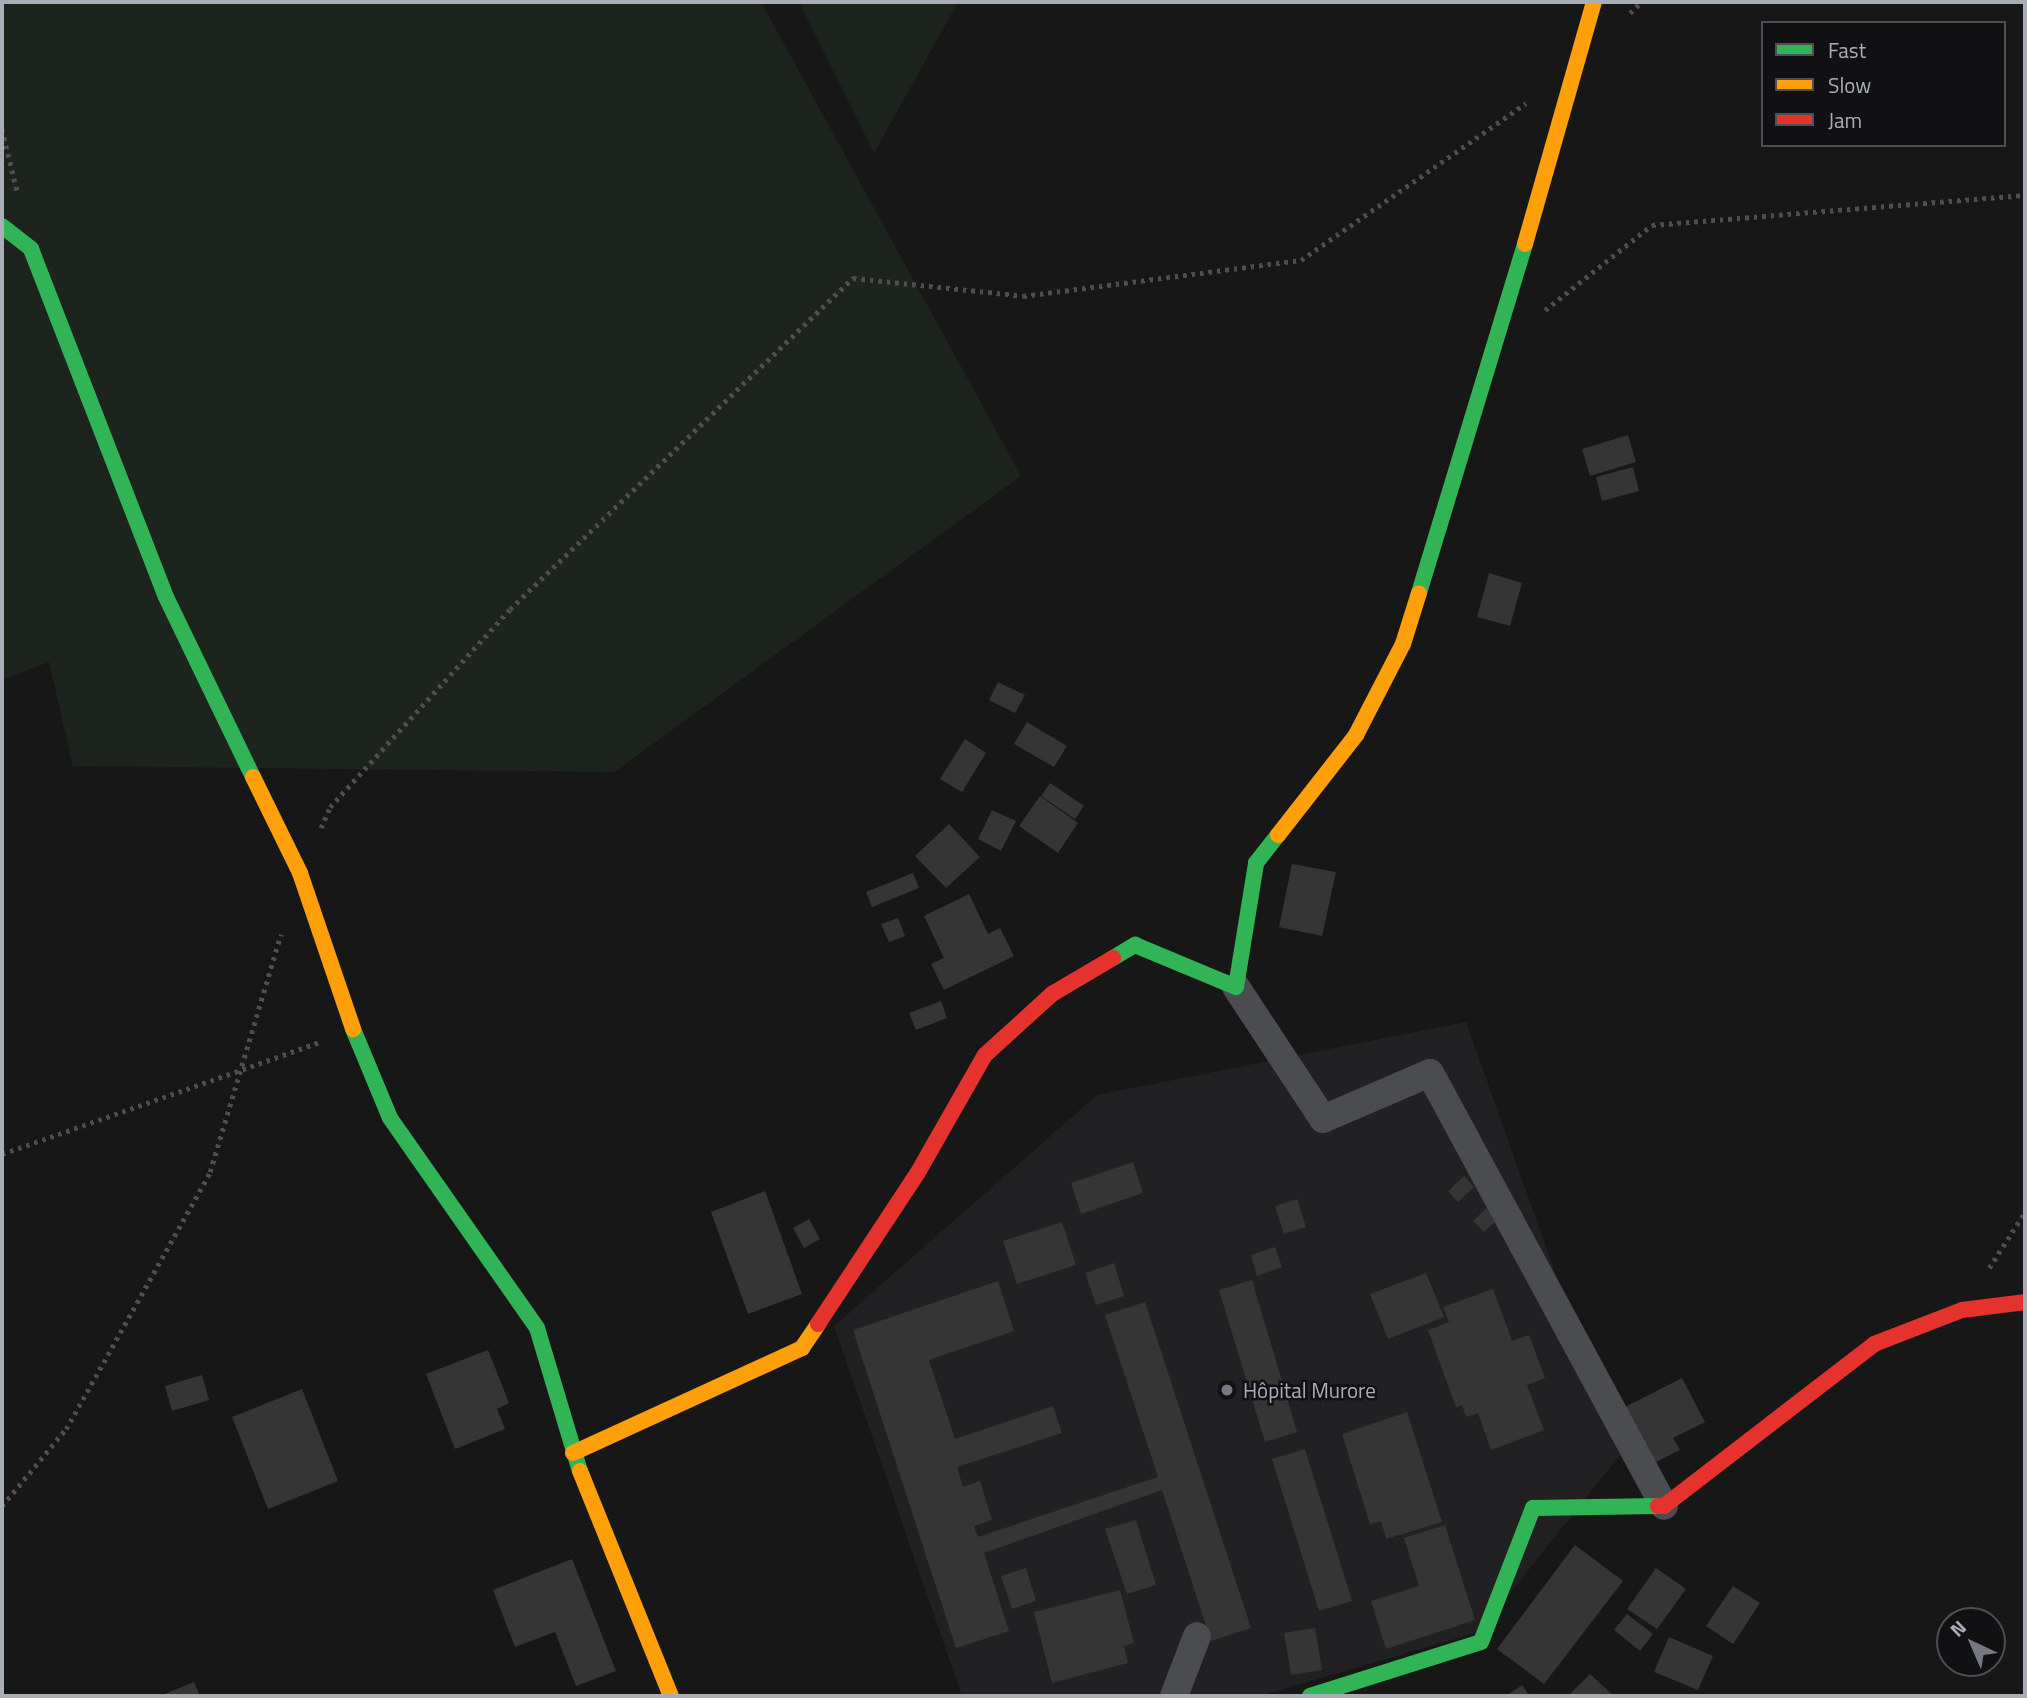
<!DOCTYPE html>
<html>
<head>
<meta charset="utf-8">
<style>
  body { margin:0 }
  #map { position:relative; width:2027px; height:1698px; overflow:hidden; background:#171717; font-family:"Titillium Web",sans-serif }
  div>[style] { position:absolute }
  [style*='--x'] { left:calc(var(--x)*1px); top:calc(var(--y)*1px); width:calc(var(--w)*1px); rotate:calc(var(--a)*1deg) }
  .built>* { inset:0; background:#212123 }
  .green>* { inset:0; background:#1d241e }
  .building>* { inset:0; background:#353536 }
  .path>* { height:4.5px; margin-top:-2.25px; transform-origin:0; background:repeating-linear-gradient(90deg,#4d4e52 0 3.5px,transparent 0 8.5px) }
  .street>* { height:28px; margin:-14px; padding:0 14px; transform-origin:14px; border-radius:14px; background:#4b4c50 }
  .fast>* { height:16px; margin:-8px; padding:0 8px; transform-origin:8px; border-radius:8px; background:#30b455 }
  .slow>* { height:16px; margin:-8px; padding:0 8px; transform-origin:8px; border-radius:8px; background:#ff9f0a }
  .jam>* { height:16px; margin:-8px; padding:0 8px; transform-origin:8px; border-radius:8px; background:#e5322d }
  .dots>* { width:19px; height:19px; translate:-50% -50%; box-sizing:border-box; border:4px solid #111113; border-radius:50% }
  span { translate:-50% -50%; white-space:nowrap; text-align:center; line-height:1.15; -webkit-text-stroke:5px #111113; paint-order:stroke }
  .poi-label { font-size:21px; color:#a8adb8 }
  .left { translate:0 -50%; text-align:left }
  .frame { position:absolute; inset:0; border:4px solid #a8adb8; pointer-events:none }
  .legend { position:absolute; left:1761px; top:21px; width:245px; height:126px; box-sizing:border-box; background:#111113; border:2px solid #4d4f55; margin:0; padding:9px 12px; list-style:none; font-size:21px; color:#a8adb8 }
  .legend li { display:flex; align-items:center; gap:14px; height:35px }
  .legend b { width:35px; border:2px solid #4d4f55 }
  .north { position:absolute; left:1936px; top:1607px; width:70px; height:70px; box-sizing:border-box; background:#111113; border:2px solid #4d4f55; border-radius:50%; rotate:316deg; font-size:19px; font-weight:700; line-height:28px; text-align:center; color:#a8adb8 }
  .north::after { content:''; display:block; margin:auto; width:24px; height:32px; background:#757880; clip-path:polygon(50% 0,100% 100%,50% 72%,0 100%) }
</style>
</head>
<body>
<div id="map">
  <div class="built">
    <i style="clip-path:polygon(1466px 1022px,1620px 1455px,1479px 1632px,1259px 1696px,962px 1696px,834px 1326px,1097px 1095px)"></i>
  </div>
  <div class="green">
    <i style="clip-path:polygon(2px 2px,761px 2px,1021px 476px,614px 772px,73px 766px,49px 662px,2px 680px)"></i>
    <i style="clip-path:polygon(799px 2px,958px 2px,874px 153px)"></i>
  </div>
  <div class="building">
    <i style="clip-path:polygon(1628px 435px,1636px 462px,1590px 476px,1582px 449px)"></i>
    <i style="clip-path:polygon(1633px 467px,1639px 491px,1602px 501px,1596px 477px)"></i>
    <i style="clip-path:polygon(1489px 573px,1522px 583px,1510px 626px,1477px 617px)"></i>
    <i style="clip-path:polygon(998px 682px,1025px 695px,1015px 713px,989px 700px)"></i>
    <i style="clip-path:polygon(1027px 722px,1067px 746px,1054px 767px,1014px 744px)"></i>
    <i style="clip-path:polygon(965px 739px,986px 753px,962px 792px,940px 779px)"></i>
    <i style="clip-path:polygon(1050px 783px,1084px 806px,1075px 819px,1041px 796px)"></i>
    <i style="clip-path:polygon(1040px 796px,1078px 823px,1058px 853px,1019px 826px)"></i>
    <i style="clip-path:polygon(992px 810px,1016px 821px,1001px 851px,978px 839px)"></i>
    <i style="clip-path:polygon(949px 824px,980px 857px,946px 888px,915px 856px)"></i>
    <i style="clip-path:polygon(1292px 864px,1336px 872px,1322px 936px,1279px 927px)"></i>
    <i style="clip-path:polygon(913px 873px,919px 888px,872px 907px,866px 892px)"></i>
    <i style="clip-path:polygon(969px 894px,988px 934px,1000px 928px,1014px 956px,944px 990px,931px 964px,944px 958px,924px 916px)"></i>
    <i style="clip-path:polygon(898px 918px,905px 936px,889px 942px,881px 924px)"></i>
    <i style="clip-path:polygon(941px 1001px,947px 1018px,916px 1030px,909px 1013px)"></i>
    <i style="clip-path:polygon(1133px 1162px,1143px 1193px,1081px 1214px,1071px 1183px)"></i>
    <i style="clip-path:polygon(1464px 1176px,1474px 1187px,1458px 1202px,1448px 1191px)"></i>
    <i style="clip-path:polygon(765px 1191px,802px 1294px,748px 1314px,711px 1212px)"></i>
    <i style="clip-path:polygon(1297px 1199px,1306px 1227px,1284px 1234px,1275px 1206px)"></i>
    <i style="clip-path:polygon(1490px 1205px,1501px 1217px,1484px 1232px,1473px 1221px)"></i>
    <i style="clip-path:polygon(809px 1219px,820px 1239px,804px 1248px,793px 1228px)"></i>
    <i style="clip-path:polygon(1062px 1222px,1076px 1265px,1017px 1284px,1003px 1241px)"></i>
    <i style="clip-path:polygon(1275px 1247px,1282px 1267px,1257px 1276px,1251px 1255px)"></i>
    <i style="clip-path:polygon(1114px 1263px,1124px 1296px,1096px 1305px,1085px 1273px)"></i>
    <i style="clip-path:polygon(1426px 1273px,1444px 1317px,1388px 1339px,1370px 1294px)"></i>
    <i style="clip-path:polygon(1252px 1280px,1297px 1432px,1265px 1442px,1219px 1290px)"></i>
    <i style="clip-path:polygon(998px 1281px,1014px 1331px,929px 1360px,955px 1439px,1053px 1406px,1062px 1433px,957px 1467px,963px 1487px,980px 1481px,992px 1520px,974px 1526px,978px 1537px,1158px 1477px,1105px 1315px,1145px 1302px,1251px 1628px,1211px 1641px,1162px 1490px,984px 1553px,1009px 1631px,956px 1648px,853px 1330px)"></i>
    <i style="clip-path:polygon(1493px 1289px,1512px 1341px,1529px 1335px,1545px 1378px,1527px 1385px,1544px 1430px,1491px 1450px,1478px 1413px,1466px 1417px,1462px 1405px,1456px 1407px,1428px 1330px,1449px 1322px,1443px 1307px)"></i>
    <i style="clip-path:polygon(488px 1350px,509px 1403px,497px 1409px,505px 1429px,455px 1449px,426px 1374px)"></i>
    <i style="clip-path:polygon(202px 1375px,209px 1400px,172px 1411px,165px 1386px)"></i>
    <i style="clip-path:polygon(1682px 1378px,1705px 1422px,1673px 1438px,1680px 1450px,1654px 1463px,1625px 1407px)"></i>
    <i style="clip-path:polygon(302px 1389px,338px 1481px,268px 1509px,232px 1417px)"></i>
    <i style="clip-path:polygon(1407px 1412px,1442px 1522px,1386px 1539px,1381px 1521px,1370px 1524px,1342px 1434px)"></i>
    <i style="clip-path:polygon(1305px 1449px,1352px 1601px,1319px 1611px,1272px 1459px)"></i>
    <i style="clip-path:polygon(1136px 1520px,1156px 1585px,1127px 1594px,1105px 1529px)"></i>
    <i style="clip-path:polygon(1445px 1525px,1475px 1620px,1386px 1649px,1371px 1601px,1419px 1586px,1404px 1538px)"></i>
    <i style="clip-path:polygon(1575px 1545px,1623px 1581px,1544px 1684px,1497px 1649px)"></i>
    <i style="clip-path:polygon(572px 1559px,616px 1671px,576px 1686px,555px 1632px,515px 1647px,493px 1590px)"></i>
    <i style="clip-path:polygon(1026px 1568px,1036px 1601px,1012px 1609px,1001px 1576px)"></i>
    <i style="clip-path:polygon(1656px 1568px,1686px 1589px,1657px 1629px,1627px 1609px)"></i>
    <i style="clip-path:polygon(1733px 1586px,1760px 1603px,1733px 1644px,1706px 1626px)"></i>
    <i style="clip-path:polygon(1120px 1590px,1134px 1643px,1124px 1646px,1128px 1663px,1052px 1683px,1034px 1612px)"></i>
    <i style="clip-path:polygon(1627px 1614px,1653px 1634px,1640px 1651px,1614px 1630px)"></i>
    <i style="clip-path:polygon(1315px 1628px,1322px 1670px,1291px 1675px,1284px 1633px)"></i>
    <i style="clip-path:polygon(1669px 1637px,1713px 1656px,1698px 1690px,1654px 1672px)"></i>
    <i style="clip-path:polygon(1590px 1674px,1614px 1696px,1568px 1696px)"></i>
    <i style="clip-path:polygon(194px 1682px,200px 1696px,160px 1696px)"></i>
    <i style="clip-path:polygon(1522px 1685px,1530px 1696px,1506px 1696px)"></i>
  </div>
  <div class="path">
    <i style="--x:1630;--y:13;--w:16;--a:-45"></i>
    <i style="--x:2;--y:129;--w:67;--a:76.2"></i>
    <i style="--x:1545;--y:310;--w:137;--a:-38.5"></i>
    <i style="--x:1652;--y:225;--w:374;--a:-4.6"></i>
    <i style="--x:321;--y:828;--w:23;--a:-67"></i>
    <i style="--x:330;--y:807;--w:268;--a:-47.7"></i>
    <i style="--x:510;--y:609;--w:477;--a:-44"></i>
    <i style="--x:853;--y:278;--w:171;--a:6"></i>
    <i style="--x:1023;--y:296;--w:280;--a:-7.4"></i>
    <i style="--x:1301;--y:260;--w:274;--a:-34.9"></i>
    <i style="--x:2;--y:1154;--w:335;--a:-19.4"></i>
    <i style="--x:1989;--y:1268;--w:67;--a:-57.3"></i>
    <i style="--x:2;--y:1506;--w:100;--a:-50.3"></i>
    <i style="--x:66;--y:1429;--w:295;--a:-60.7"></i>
    <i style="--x:210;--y:1172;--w:248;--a:-73.4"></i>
  </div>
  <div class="street">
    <i style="--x:1236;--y:987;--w:158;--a:56.6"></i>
    <i style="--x:1323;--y:1119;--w:116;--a:-23.3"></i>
    <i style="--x:1430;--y:1073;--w:492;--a:61.6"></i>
    <i style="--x:1174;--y:1696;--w:64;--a:-69"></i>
  </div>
  <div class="fast">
    <i style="--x:2;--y:226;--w:37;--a:38"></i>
    <i style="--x:31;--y:249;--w:373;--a:68.8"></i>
    <i style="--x:166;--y:597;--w:200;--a:64.2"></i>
    <i style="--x:1419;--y:593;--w:365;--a:-73.1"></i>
    <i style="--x:1113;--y:958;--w:26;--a:-31"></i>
    <i style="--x:1135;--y:945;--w:109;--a:22.6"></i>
    <i style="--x:1236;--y:987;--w:126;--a:-80.8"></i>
    <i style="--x:1256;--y:863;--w:36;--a:-52"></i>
    <i style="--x:353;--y:1029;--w:96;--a:67.4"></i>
    <i style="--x:390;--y:1118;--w:256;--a:55"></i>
    <i style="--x:537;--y:1328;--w:149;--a:73.3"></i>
    <i style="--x:1310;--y:1696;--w:179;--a:-17.5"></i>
    <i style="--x:1481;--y:1642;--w:144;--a:-68.8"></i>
    <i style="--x:1533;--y:1508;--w:125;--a:-0.9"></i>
  </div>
  <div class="slow">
    <i style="--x:1525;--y:244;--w:252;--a:-74.1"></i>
    <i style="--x:253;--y:777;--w:107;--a:63.9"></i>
    <i style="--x:300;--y:873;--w:165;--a:71.2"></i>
    <i style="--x:1278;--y:835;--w:127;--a:-52"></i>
    <i style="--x:1356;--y:735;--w:102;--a:-62.7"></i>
    <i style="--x:1403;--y:644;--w:53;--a:-72.6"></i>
    <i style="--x:573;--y:1453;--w:252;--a:-24.6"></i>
    <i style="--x:802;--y:1348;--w:29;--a:-56"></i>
    <i style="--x:580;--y:1471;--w:243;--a:68"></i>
  </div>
  <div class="jam">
    <i style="--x:818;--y:1324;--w:180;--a:-56.6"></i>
    <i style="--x:917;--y:1174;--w:137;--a:-60.3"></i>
    <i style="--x:985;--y:1055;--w:91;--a:-42.3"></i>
    <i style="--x:1052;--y:994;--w:71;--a:-30.5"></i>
    <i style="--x:1658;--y:1506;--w:6;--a:0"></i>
    <i style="--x:1664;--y:1506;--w:265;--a:-37.6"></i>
    <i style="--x:1874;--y:1344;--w:94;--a:-21.1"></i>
    <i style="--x:1962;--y:1310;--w:64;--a:-7.2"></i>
  </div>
  <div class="dots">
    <i style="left:1227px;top:1390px;background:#757880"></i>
  </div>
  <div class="poi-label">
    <span class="left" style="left:1243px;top:1390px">Hôpital Murore</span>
  </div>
  <div class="frame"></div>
  <ul class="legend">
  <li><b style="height:9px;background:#30b455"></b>Fast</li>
  <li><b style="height:9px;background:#ff9f0a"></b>Slow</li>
  <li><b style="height:9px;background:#e5322d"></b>Jam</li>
  </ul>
  <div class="north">N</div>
</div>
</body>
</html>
